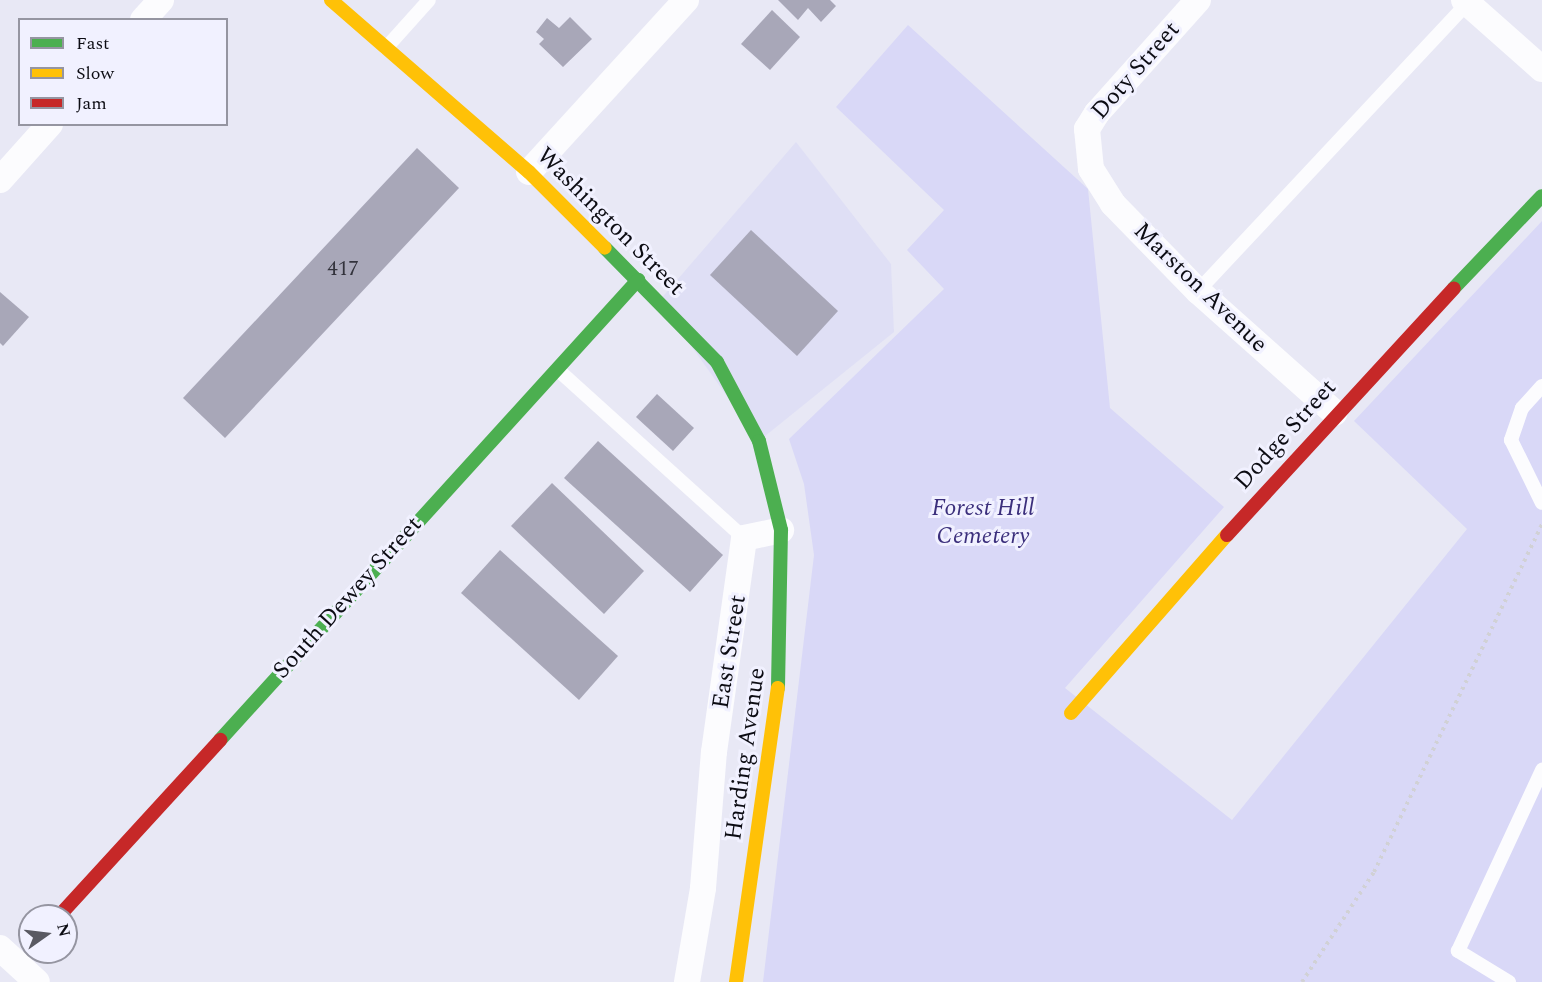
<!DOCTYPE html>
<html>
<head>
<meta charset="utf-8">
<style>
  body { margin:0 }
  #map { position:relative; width:1542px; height:982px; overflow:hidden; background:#e8e8f5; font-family:Spectral,serif }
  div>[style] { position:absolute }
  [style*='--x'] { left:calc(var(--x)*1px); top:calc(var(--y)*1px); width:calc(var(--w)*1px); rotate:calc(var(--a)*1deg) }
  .built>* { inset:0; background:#dfdff5 }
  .green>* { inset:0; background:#d9d8f7 }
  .building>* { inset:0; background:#a8a7b8 }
  .path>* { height:4px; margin-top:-2px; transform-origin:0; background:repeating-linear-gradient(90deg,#d1d1d5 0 3px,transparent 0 7.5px) }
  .lane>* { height:14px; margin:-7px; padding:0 7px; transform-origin:7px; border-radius:7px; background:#fcfcfe }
  .street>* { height:26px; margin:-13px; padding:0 13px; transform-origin:13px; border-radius:13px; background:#fcfcfe }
  .fast>* { height:14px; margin:-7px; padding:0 7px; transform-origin:7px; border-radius:7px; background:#4caf50 }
  .slow>* { height:14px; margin:-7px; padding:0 7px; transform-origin:7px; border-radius:7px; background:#ffc107 }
  .jam>* { height:14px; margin:-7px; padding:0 7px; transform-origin:7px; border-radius:7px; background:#c62828 }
  span { translate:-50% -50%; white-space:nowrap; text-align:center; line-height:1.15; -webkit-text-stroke:6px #f1f1ff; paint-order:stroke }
  .number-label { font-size:21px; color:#33333c }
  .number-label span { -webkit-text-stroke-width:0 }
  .street-label { font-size:24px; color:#0c0c13 }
  .park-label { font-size:24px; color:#3b2f7c; font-style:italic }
  .legend { position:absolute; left:18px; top:18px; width:210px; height:108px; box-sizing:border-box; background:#f1f1ff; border:2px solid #9595a1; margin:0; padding:8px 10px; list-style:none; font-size:18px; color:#0c0c13 }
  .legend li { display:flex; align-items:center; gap:12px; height:30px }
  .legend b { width:30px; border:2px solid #9595a1 }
  .north { position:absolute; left:18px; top:904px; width:60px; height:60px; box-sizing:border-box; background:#f1f1ff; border:2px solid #9595a1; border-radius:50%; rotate:76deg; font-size:16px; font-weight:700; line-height:24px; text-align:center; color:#0c0c13 }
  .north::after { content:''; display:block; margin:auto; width:21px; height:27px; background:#595962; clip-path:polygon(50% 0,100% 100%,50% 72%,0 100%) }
</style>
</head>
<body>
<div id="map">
  <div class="built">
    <i style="clip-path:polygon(796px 142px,891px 264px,894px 332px,759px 441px,659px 301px)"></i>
  </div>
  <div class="green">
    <i style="clip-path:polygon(908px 25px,1088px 189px,1110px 408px,1224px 507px,1065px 688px,1232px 820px,1467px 529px,1354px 421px,1542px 221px,1542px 982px,763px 982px,814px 555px,804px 484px,789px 439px,944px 289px,907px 250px,944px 210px,836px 107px)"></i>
  </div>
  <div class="building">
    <i style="clip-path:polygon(778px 0,830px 0,836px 6px,821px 22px,808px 8px,798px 20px)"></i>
    <i style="clip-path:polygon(772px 10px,800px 37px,770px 70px,741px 44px)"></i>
    <i style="clip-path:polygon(570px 17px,592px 39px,563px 67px,539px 44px,544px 39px,536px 32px,547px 18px,559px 28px)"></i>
    <i style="clip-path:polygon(417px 148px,459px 188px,225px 438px,183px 398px)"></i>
    <i style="clip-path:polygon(751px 230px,838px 311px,797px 356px,710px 275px)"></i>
    <i style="clip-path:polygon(0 292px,29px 317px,3px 346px,0 343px)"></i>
    <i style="clip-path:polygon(657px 394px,694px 428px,673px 451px,636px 417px)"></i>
    <i style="clip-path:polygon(598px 441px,723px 555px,690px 592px,564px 478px)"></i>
    <i style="clip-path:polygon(552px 483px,644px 571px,604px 614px,511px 526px)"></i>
    <i style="clip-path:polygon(500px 550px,618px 656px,579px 700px,461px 593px)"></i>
  </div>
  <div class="path">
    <i style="--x:1302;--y:982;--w:131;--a:-56.8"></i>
    <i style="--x:1374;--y:872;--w:386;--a:-64.2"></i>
  </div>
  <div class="lane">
    <i style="--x:386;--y:48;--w:64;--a:-48.1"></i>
    <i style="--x:1198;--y:291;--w:398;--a:-46.9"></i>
    <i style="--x:557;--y:369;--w:252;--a:42.1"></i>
    <i style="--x:1542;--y:386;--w:30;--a:132"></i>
    <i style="--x:1522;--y:408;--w:34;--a:109"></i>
    <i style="--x:1511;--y:440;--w:70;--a:63.8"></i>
    <i style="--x:1509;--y:982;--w:60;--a:-148.7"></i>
    <i style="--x:1458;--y:951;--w:200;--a:-65.1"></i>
  </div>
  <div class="street">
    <i style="--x:1198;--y:0;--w:152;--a:131.8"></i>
    <i style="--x:1097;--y:113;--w:19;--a:122"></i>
    <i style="--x:1087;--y:129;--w:40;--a:84.3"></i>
    <i style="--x:1091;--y:169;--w:41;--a:57.8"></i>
    <i style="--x:1113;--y:204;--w:122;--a:45.7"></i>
    <i style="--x:1198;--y:291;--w:183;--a:41.7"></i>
    <i style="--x:1464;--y:0;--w:104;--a:41.5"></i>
    <i style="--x:143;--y:20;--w:27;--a:-48"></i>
    <i style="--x:529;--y:172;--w:233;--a:-47.6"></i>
    <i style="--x:0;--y:180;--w:75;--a:-48.2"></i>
    <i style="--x:0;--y:948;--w:50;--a:42.6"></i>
    <i style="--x:687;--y:982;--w:95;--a:-80.3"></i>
    <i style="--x:703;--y:888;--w:136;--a:-85.4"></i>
    <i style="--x:714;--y:752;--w:216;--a:-82"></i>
    <i style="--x:744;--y:538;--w:38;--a:-12"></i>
  </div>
  <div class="fast">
    <i style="--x:605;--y:248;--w:160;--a:45.5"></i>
    <i style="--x:717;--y:362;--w:89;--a:62"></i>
    <i style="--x:759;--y:441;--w:92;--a:76.1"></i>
    <i style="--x:781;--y:530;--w:158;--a:91.1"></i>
    <i style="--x:1454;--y:288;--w:127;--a:-46.3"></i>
    <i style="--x:220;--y:740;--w:622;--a:-47.74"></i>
  </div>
  <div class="slow">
    <i style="--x:331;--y:0;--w:262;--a:41"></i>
    <i style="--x:529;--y:172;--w:107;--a:45"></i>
    <i style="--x:1071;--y:713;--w:237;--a:-48.8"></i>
    <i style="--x:736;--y:982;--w:297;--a:-81.9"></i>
  </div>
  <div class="jam">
    <i style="--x:1227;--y:535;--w:335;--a:-47.4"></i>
    <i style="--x:59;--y:916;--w:239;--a:-47.5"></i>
  </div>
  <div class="number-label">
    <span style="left:343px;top:269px">417</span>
  </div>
  <div class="street-label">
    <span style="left:1136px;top:71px;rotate:-49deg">Doty Street</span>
    <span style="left:610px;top:222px;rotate:45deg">Washington Street</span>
    <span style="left:1200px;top:288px;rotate:44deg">Marston Avenue</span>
    <span style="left:1286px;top:435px;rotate:-48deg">Dodge Street</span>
    <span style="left:348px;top:598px;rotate:-48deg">South Dewey Street</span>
    <span style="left:730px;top:652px;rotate:-81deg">East Street</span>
    <span style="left:746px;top:754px;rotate:-82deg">Harding Avenue</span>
  </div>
  <div class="park-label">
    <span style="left:983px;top:523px">Forest Hill<br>Cemetery</span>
  </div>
  <ul class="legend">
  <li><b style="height:8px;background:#4caf50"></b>Fast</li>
  <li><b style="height:8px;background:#ffc107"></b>Slow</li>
  <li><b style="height:8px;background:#c62828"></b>Jam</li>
  </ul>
  <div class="north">N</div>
</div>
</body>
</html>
